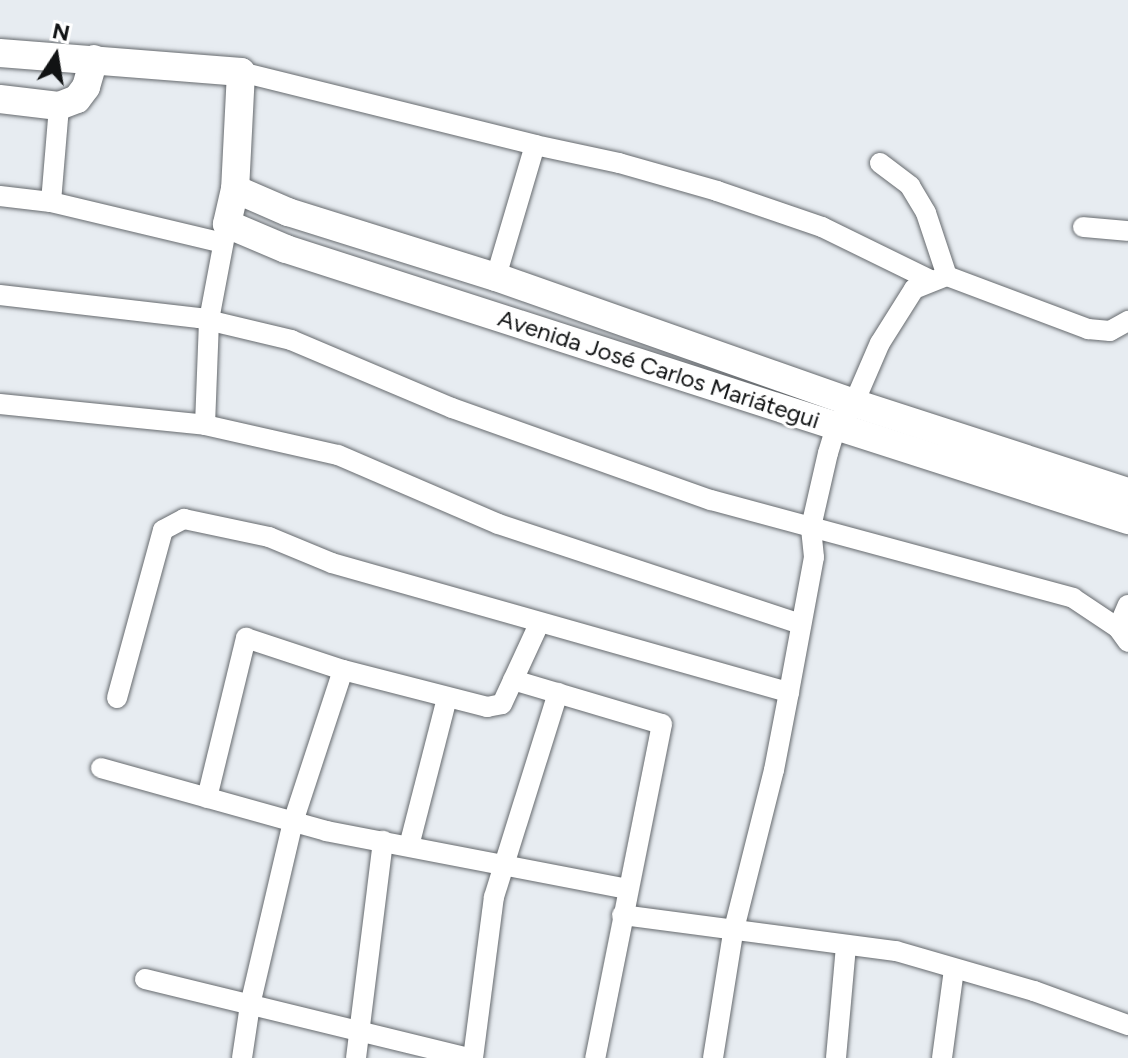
<!DOCTYPE html>
<html>
<head>
<meta charset="utf-8">
<style>
  body { margin:0 }
  #map { position:relative; width:1128px; height:1058px; overflow:hidden; background:#e7ecf1; font-family:Figtree,sans-serif }
  div>[style] { position:absolute }
  [style*='--x'] { left:calc(var(--x)*1px); top:calc(var(--y)*1px); width:calc(var(--w)*1px); rotate:calc(var(--a)*1deg) }
  .roads { filter:drop-shadow(0 0 2px #666a6e) drop-shadow(0 0 2px #666a6e) }
  .street>* { height:20px; margin:-10px; padding:0 10px; transform-origin:10px; border-radius:10px; background:#fff }
  .secondary>* { height:28px; margin:-14px; padding:0 14px; transform-origin:14px; border-radius:14px; background:#fff }
  span { translate:-50% -50%; white-space:nowrap; text-align:center; line-height:1.15; -webkit-text-stroke:6px #fff; paint-order:stroke }
  .street-label { font-size:24px; color:#111314 }
  .north { position:absolute; left:16px; top:16px; width:80px; height:80px; -webkit-text-stroke:6px #fff; paint-order:stroke; rotate:12deg; font-size:22px; font-weight:700; line-height:32px; text-align:center; color:#111314 }
  .north::after { content:''; display:block; margin:auto; width:28px; height:36px; background:#111314; clip-path:polygon(50% 0,100% 100%,50% 72%,0 100%) }
</style>
</head>
<body>
<div id="map">
  <div class="roads">
    <div class="street">
      <i style="--x:241;--y:72;--w:303;--a:13.9"></i>
      <i style="--x:535;--y:145;--w:138;--a:106.5"></i>
      <i style="--x:535;--y:145;--w:86;--a:12.1"></i>
      <i style="--x:619;--y:163;--w:102;--a:15.9"></i>
      <i style="--x:717;--y:191;--w:111;--a:18.9"></i>
      <i style="--x:822;--y:227;--w:120;--a:26.1"></i>
      <i style="--x:880;--y:163;--w:38;--a:37"></i>
      <i style="--x:910;--y:186;--w:31;--a:59"></i>
      <i style="--x:926;--y:213;--w:66;--a:71.6"></i>
      <i style="--x:0;--y:196;--w:51;--a:6.7"></i>
      <i style="--x:51;--y:202;--w:177;--a:13.4"></i>
      <i style="--x:51;--y:202;--w:96;--a:-85.2"></i>
      <i style="--x:1083;--y:227;--w:45;--a:5.1"></i>
      <i style="--x:0;--y:295;--w:200;--a:6.6"></i>
      <i style="--x:199;--y:318;--w:95;--a:13.4"></i>
      <i style="--x:291;--y:340;--w:175;--a:22.9"></i>
      <i style="--x:452;--y:408;--w:275;--a:19.6"></i>
      <i style="--x:711;--y:500;--w:375;--a:15.1"></i>
      <i style="--x:1073;--y:598;--w:54;--a:33.7"></i>
      <i style="--x:1118;--y:628;--w:17;--a:54"></i>
      <i style="--x:0;--y:404;--w:206;--a:5.8"></i>
      <i style="--x:205;--y:425;--w:136;--a:12.7"></i>
      <i style="--x:338;--y:455;--w:174;--a:23.3"></i>
      <i style="--x:498;--y:524;--w:319;--a:18.3"></i>
      <i style="--x:205;--y:425;--w:105;--a:-87.8"></i>
      <i style="--x:209;--y:320;--w:92;--a:-79.3"></i>
      <i style="--x:1118;--y:628;--w:25;--a:-67"></i>
      <i style="--x:513;--y:680;--w:155;--a:16.5"></i>
      <i style="--x:662;--y:724;--w:341;--a:101.3"></i>
      <i style="--x:117;--y:698;--w:174;--a:-74.7"></i>
      <i style="--x:163;--y:530;--w:24;--a:-28"></i>
      <i style="--x:184;--y:519;--w:87;--a:12"></i>
      <i style="--x:269;--y:537;--w:68;--a:22.4"></i>
      <i style="--x:332;--y:563;--w:475;--a:15.8"></i>
      <i style="--x:101;--y:768;--w:234;--a:15.6"></i>
      <i style="--x:326;--y:831;--w:307;--a:10.9"></i>
      <i style="--x:207;--y:798;--w:165;--a:-76.3"></i>
      <i style="--x:246;--y:638;--w:102;--a:18.3"></i>
      <i style="--x:343;--y:670;--w:149;--a:14.4"></i>
      <i style="--x:487;--y:707;--w:15;--a:-11"></i>
      <i style="--x:502;--y:704;--w:88;--a:-65.2"></i>
      <i style="--x:409;--y:846;--w:153;--a:-75.6"></i>
      <i style="--x:622;--y:915;--w:276;--a:7.5"></i>
      <i style="--x:896;--y:951;--w:144;--a:16.2"></i>
      <i style="--x:1034;--y:991;--w:100;--a:19.9"></i>
      <i style="--x:145;--y:979;--w:333;--a:13.7"></i>
      <i style="--x:242;--y:1058;--w:54;--a:-81.4"></i>
      <i style="--x:250;--y:1005;--w:188;--a:-76.8"></i>
      <i style="--x:293;--y:822;--w:160;--a:-71.8"></i>
      <i style="--x:356;--y:1058;--w:219;--a:-82.9"></i>
      <i style="--x:473;--y:1058;--w:162;--a:-82.6"></i>
      <i style="--x:494;--y:897;--w:214;--a:-72.6"></i>
      <i style="--x:713;--y:1058;--w:127;--a:-80.9"></i>
      <i style="--x:733;--y:933;--w:168;--a:-75.9"></i>
      <i style="--x:774;--y:770;--w:79;--a:-79.1"></i>
      <i style="--x:789;--y:692;--w:137;--a:-79.5"></i>
      <i style="--x:814;--y:557;--w:30;--a:-96"></i>
      <i style="--x:811;--y:527;--w:76;--a:-77.1"></i>
      <i style="--x:828;--y:453;--w:28;--a:-73"></i>
      <i style="--x:836;--y:426;--w:29;--a:-52"></i>
      <i style="--x:854;--y:403;--w:65;--a:-66.6"></i>
      <i style="--x:880;--y:343;--w:64;--a:-57.8"></i>
      <i style="--x:914;--y:289;--w:35;--a:-22"></i>
      <i style="--x:947;--y:276;--w:151;--a:20.6"></i>
      <i style="--x:1088;--y:329;--w:22;--a:5"></i>
      <i style="--x:1110;--y:331;--w:21;--a:-29"></i>
      <i style="--x:836;--y:1058;--w:113;--a:-84.9"></i>
      <i style="--x:942;--y:1058;--w:90;--a:-82.3"></i>
    </div>
    <div class="secondary">
      <i style="--x:0;--y:53;--w:242;--a:4.5"></i>
      <i style="--x:241;--y:72;--w:117;--a:92.9"></i>
      <i style="--x:235;--y:189;--w:36;--a:103"></i>
      <i style="--x:227;--y:224;--w:64;--a:23"></i>
      <i style="--x:286;--y:249;--w:885;--a:17.84"></i>
      <i style="--x:0;--y:99;--w:59;--a:6.8"></i>
      <i style="--x:59;--y:106;--w:19;--a:-21"></i>
      <i style="--x:77;--y:99;--w:15;--a:-53"></i>
      <i style="--x:86;--y:87;--w:29;--a:-74"></i>
      <i style="--x:235;--y:189;--w:58;--a:23.5"></i>
      <i style="--x:288;--y:212;--w:218;--a:17.4"></i>
      <i style="--x:496;--y:277;--w:380;--a:19.4"></i>
      <i style="--x:854;--y:403;--w:288;--a:18"></i>
    </div>
  </div>
  <div class="street-label">
    <span style="left:659px;top:369px;rotate:18deg">Avenida José Carlos Mariátegui</span>
  </div>
  <div class="north">N</div>
</div>
</body>
</html>
